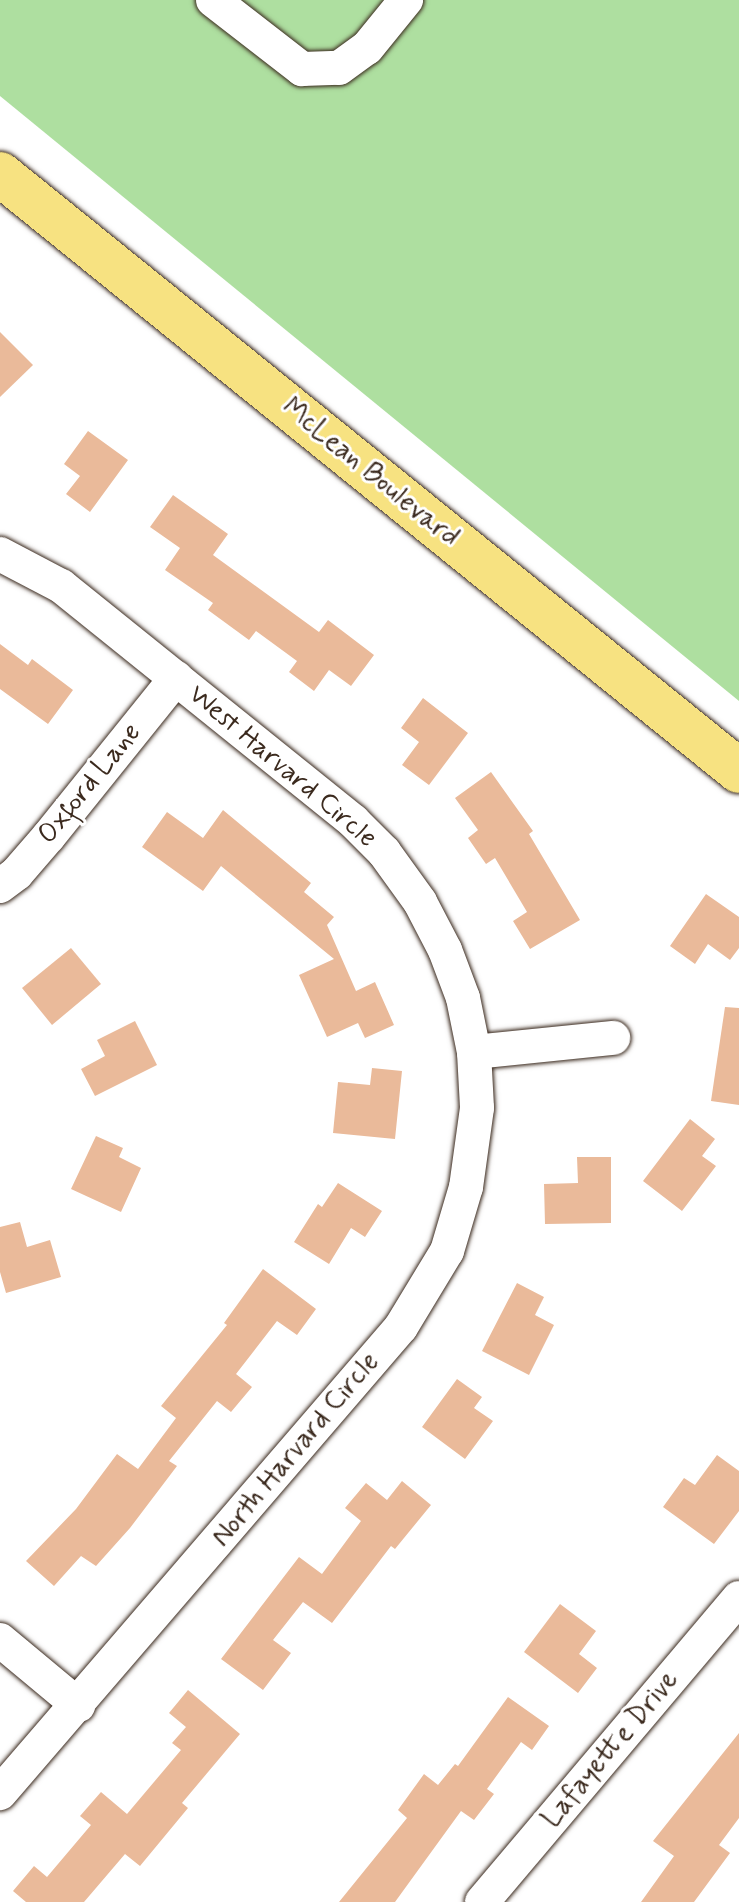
<!DOCTYPE html>
<html>
<head>
<meta charset="utf-8">
<style>
  body { margin:0 }
  #map { position:relative; width:739px; height:1902px; overflow:hidden; background:#fff; font-family:Mynerve,sans-serif }
  div>[style] { position:absolute }
  [style*='--x'] { left:calc(var(--x)*1px); top:calc(var(--y)*1px); width:calc(var(--w)*1px); rotate:calc(var(--a)*1deg) }
  .green>* { inset:0; background:#aedfa0 }
  .building>* { inset:0; background:#eaba9a }
  .roads { filter:drop-shadow(0 0 2px #3b2a1e) drop-shadow(0 0 2px #3b2a1e) }
  .minor>* { height:34px; margin:-17px; padding:0 17px; transform-origin:17px; border-radius:17px; background:#fff }
  .major>* { height:44px; margin:-22px; padding:0 22px; transform-origin:22px; border-radius:22px; background:#f7e281 }
  span { translate:-50% -50%; white-space:nowrap; text-align:center; line-height:1.15; -webkit-text-stroke:6px #fff; paint-order:stroke }
  .street-label { font-size:28px; color:#3b2a1e }
</style>
</head>
<body>
<div id="map">
  <div class="green">
    <i style="clip-path:polygon(0 0,739px 0,739px 701px,0 96px)"></i>
  </div>
  <div class="building">
    <i style="clip-path:polygon(0 332px,33px 365px,0 397px)"></i>
    <i style="clip-path:polygon(88px 431px,128px 460px,90px 512px,66px 494px,80px 476px,64px 464px)"></i>
    <i style="clip-path:polygon(173px 495px,228px 534px,213px 555px,319px 632px,328px 620px,374px 655px,351px 686px,329px 670px,314px 691px,289px 672px,297px 661px,256px 631px,249px 640px,208px 610px,213px 603px,165px 570px,180px 548px,150px 527px)"></i>
    <i style="clip-path:polygon(0 644px,28px 665px,32px 659px,73px 690px,48px 724px,0 689px)"></i>
    <i style="clip-path:polygon(423px 698px,468px 733px,429px 785px,402px 765px,419px 742px,401px 728px)"></i>
    <i style="clip-path:polygon(491px 772px,533px 831px,529px 834px,580px 920px,530px 949px,513px 921px,527px 912px,495px 858px,486px 864px,468px 838px,478px 830px,455px 798px)"></i>
    <i style="clip-path:polygon(223px 810px,311px 883px,304px 892px,334px 917px,327px 925px,356px 991px,375px 982px,394px 1025px,365px 1038px,358px 1023px,327px 1037px,299px 975px,334px 959px,221px 866px,203px 891px,142px 847px,167px 812px,203px 838px)"></i>
    <i style="clip-path:polygon(706px 894px,739px 917px,739px 948px,730px 960px,708px 944px,695px 964px,670px 946px)"></i>
    <i style="clip-path:polygon(71px 948px,101px 984px,52px 1025px,22px 988px)"></i>
    <i style="clip-path:polygon(725px 1007px,739px 1008px,739px 1105px,711px 1101px)"></i>
    <i style="clip-path:polygon(135px 1021px,157px 1065px,95px 1096px,81px 1069px,105px 1056px,97px 1040px)"></i>
    <i style="clip-path:polygon(372px 1068px,402px 1071px,395px 1139px,333px 1133px,338px 1082px,370px 1085px)"></i>
    <i style="clip-path:polygon(690px 1119px,715px 1139px,702px 1156px,716px 1166px,682px 1211px,643px 1181px)"></i>
    <i style="clip-path:polygon(96px 1136px,123px 1148px,119px 1157px,141px 1168px,121px 1212px,71px 1189px)"></i>
    <i style="clip-path:polygon(577px 1157px,611px 1157px,611px 1223px,545px 1224px,544px 1184px,578px 1183px)"></i>
    <i style="clip-path:polygon(338px 1183px,382px 1211px,365px 1237px,351px 1228px,329px 1264px,294px 1242px,318px 1204px,322px 1207px)"></i>
    <i style="clip-path:polygon(20px 1222px,27px 1247px,50px 1240px,61px 1277px,6px 1293px,0 1272px,0 1227px)"></i>
    <i style="clip-path:polygon(263px 1269px,316px 1309px,297px 1335px,277px 1321px,236px 1374px,252px 1387px,231px 1412px,217px 1401px,169px 1461px,177px 1466px,130px 1528px,96px 1566px,81px 1556px,54px 1586px,26px 1561px,76px 1509px,117px 1454px,138px 1469px,176px 1418px,161px 1406px,227px 1325px,224px 1323px)"></i>
    <i style="clip-path:polygon(517px 1283px,544px 1297px,535px 1315px,554px 1325px,529px 1375px,482px 1351px)"></i>
    <i style="clip-path:polygon(457px 1379px,482px 1397px,474px 1408px,493px 1421px,465px 1459px,422px 1427px)"></i>
    <i style="clip-path:polygon(717px 1455px,739px 1471px,739px 1511px,714px 1544px,663px 1507px,684px 1478px,695px 1485px)"></i>
    <i style="clip-path:polygon(402px 1481px,431px 1505px,395px 1549px,391px 1546px,332px 1623px,303px 1602px,273px 1640px,291px 1653px,263px 1690px,221px 1659px,299px 1557px,322px 1574px,361px 1521px,345px 1508px,366px 1483px,387px 1500px)"></i>
    <i style="clip-path:polygon(560px 1604px,596px 1631px,579px 1654px,597px 1668px,578px 1693px,524px 1652px)"></i>
    <i style="clip-path:polygon(188px 1690px,240px 1734px,182px 1803px,188px 1808px,140px 1866px,125px 1854px,84px 1902px,26px 1902px,13px 1891px,34px 1866px,47px 1877px,91px 1825px,80px 1816px,101px 1792px,127px 1814px,181px 1750px,172px 1743px,186px 1727px,169px 1713px)"></i>
    <i style="clip-path:polygon(508px 1697px,549px 1726px,532px 1750px,521px 1742px,487px 1789px,494px 1794px,474px 1820px,461px 1811px,395px 1902px,339px 1902px,407px 1818px,398px 1810px,424px 1774px,438px 1785px,455px 1764px,458px 1766px)"></i>
    <i style="clip-path:polygon(739px 1733px,739px 1818px,719px 1845px,730px 1853px,694px 1902px,641px 1902px,674px 1856px,653px 1841px)"></i>
  </div>
  <div class="roads">
    <div class="minor">
      <i style="--x:213;--y:0;--w:113;--a:37.8"></i>
      <i style="--x:302;--y:69;--w:37;--a:-2"></i>
      <i style="--x:339;--y:68;--w:34;--a:-36"></i>
      <i style="--x:367;--y:48;--w:62;--a:-50.9"></i>
      <i style="--x:0;--y:554;--w:69;--a:27.7"></i>
      <i style="--x:61;--y:586;--w:375;--a:38.8"></i>
      <i style="--x:353;--y:821;--w:44;--a:45"></i>
      <i style="--x:384;--y:852;--w:62;--a:54.2"></i>
      <i style="--x:420;--y:902;--w:54;--a:62.5"></i>
      <i style="--x:445;--y:950;--w:51;--a:69.4"></i>
      <i style="--x:463;--y:998;--w:55;--a:78.5"></i>
      <i style="--x:474;--y:1052;--w:56;--a:86.9"></i>
      <i style="--x:477;--y:1108;--w:80;--a:97.9"></i>
      <i style="--x:466;--y:1187;--w:67;--a:106.5"></i>
      <i style="--x:447;--y:1251;--w:89;--a:121.2"></i>
      <i style="--x:401;--y:1327;--w:615;--a:130.71"></i>
      <i style="--x:0;--y:886;--w:21;--a:-37"></i>
      <i style="--x:17;--y:873;--w:49;--a:-49.1"></i>
      <i style="--x:49;--y:836;--w:203;--a:-51.2"></i>
      <i style="--x:474;--y:1052;--w:140;--a:-5.8"></i>
      <i style="--x:0;--y:1640;--w:102;--a:39.8"></i>
      <i style="--x:482;--y:1902;--w:398;--a:-49.8"></i>
    </div>
    <div class="major">
      <i style="--x:0;--y:174;--w:950;--a:38.93"></i>
    </div>
  </div>
  <div class="street-label">
    <span style="left:370px;top:473px;rotate:39deg">McLean Boulevard</span>
    <span style="left:282px;top:767px;rotate:40deg">West Harvard Circle</span>
    <span style="left:90px;top:784px;rotate:-51deg">Oxford Lane</span>
    <span style="left:296px;top:1450px;rotate:-50deg">North Harvard Circle</span>
    <span style="left:611px;top:1750px;rotate:-50deg">Lafayette Drive</span>
  </div>
</div>
</body>
</html>
